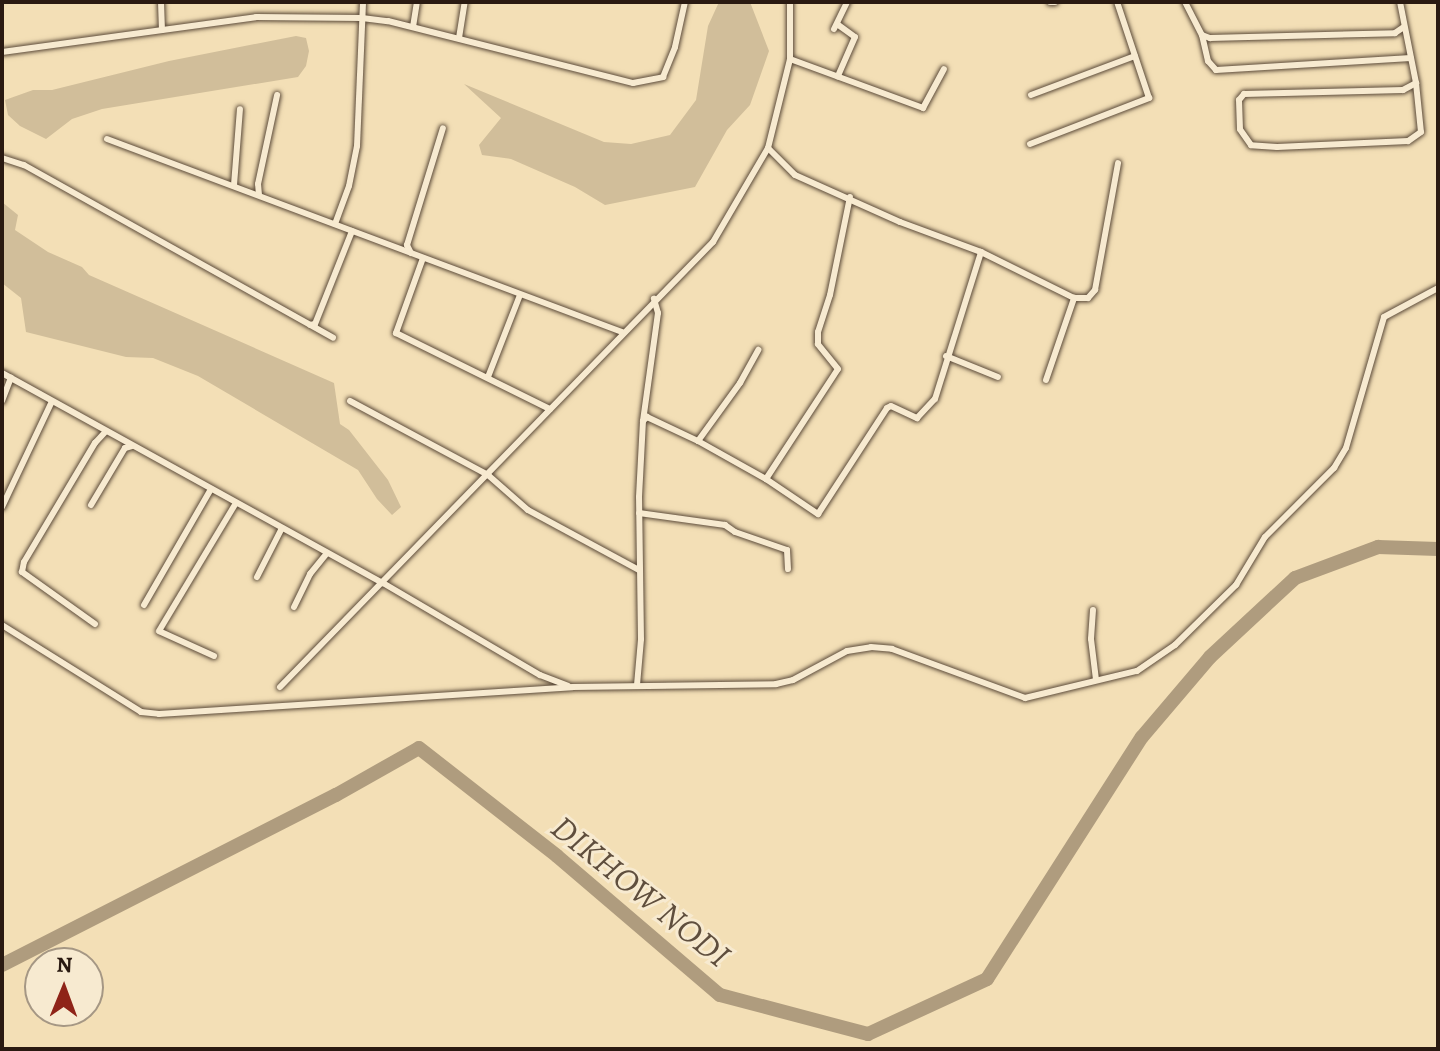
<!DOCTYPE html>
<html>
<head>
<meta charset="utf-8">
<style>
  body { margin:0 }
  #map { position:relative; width:1440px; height:1051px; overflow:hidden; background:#f3dfb6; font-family:Alegreya,serif }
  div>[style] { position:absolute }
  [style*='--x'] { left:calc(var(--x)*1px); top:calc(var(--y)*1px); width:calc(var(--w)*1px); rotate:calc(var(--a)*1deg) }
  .green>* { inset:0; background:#d1be9a }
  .river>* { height:14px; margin:-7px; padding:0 7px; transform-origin:7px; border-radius:7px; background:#af9c7e }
  .roads { filter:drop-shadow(0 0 2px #5c4b3a) drop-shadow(0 0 2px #5c4b3a) }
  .street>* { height:6px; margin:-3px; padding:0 3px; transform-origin:3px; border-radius:3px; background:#f7ead0 }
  span { translate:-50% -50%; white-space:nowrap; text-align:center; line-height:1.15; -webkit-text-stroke:6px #f7ead0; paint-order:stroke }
  .water-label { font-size:34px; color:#5f4e3d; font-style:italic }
  .frame { position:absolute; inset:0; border:4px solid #2a1a11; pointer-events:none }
  .north { position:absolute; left:24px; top:947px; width:80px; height:80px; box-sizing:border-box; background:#f7ead0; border:2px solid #a59784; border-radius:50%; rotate:1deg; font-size:22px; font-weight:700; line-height:32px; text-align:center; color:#2a1a11 }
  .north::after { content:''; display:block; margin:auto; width:28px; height:36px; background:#8f2418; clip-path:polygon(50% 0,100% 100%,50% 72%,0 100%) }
</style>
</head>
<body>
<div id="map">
  <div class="green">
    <i style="clip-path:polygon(719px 2px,750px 2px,769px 51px,750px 105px,727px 130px,695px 187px,605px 205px,575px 187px,511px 159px,482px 155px,479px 145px,501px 118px,464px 84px,604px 142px,631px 144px,670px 135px,696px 100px,708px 26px)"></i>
    <i style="clip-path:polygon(296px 36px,306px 38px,309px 51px,306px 66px,298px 77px,102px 109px,72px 119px,46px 139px,20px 126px,8px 115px,5px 100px,33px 90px,52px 90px,169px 61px)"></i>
    <i style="clip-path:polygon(2px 202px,18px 215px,15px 230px,48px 252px,82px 267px,89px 275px,334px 383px,340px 424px,349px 430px,388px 480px,401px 507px,392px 515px,377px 499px,358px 470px,198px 376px,153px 358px,126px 357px,26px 332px,21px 298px,2px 283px)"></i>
  </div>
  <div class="river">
    <i style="--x:2;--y:965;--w:375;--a:-27"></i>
    <i style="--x:336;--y:795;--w:95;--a:-29.5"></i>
    <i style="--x:419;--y:748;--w:175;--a:38"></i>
    <i style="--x:557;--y:856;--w:214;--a:40.5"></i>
    <i style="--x:720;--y:995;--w:153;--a:14.8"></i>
    <i style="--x:868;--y:1034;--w:131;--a:-24.8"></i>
    <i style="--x:987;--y:979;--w:287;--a:-57.4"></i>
    <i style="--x:1142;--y:737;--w:105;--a:-49.6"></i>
    <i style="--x:1210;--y:657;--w:116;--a:-42.9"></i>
    <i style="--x:1295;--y:578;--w:89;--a:-20.5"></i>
    <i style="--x:1378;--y:547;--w:60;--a:1.9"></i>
  </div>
  <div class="roads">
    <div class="street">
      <i style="--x:161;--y:2;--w:28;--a:88"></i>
      <i style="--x:1050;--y:2;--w:5;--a:0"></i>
      <i style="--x:1185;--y:2;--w:37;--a:63"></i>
      <i style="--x:1202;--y:35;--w:9;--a:21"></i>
      <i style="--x:1210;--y:38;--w:185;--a:-1.5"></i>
      <i style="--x:1395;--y:33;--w:11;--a:-34"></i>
      <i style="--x:1400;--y:2;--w:83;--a:78.8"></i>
      <i style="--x:1416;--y:83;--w:49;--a:84.2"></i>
      <i style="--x:1421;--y:132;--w:16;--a:145"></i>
      <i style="--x:1408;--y:141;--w:131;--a:177.4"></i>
      <i style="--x:1277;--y:147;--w:26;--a:-176"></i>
      <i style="--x:1251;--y:145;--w:19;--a:-125"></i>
      <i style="--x:1240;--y:129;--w:29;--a:-92"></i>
      <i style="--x:1239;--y:100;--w:8;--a:-50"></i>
      <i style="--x:1244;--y:94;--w:159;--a:-1.4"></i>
      <i style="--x:1403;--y:90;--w:15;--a:-28"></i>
      <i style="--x:837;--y:24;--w:22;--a:36"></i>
      <i style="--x:855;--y:37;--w:43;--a:113.6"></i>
      <i style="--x:413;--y:27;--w:25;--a:-81"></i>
      <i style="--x:834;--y:29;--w:30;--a:-64"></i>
      <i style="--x:1202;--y:35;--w:27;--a:77"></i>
      <i style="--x:1208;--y:61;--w:12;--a:48"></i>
      <i style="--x:1216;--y:70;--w:195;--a:-3.5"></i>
      <i style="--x:459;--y:38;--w:36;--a:-81"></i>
      <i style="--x:2;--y:52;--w:256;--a:-7.8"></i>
      <i style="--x:256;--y:17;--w:106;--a:0.5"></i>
      <i style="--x:362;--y:18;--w:26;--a:7"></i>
      <i style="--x:388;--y:21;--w:253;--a:14.2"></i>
      <i style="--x:633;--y:83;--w:31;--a:-11"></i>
      <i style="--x:663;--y:77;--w:32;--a:-68"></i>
      <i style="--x:675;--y:47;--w:46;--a:-77.5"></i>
      <i style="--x:790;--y:59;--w:142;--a:20.2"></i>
      <i style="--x:923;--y:108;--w:44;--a:-61.7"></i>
      <i style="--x:1031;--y:95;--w:111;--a:-20.6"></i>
      <i style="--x:107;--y:139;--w:550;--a:20.54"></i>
      <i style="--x:1030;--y:144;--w:128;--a:-21.1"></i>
      <i style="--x:1149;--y:98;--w:101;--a:-108.4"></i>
      <i style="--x:768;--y:148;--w:38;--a:45"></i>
      <i style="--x:795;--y:175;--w:115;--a:24.1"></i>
      <i style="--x:900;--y:222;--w:86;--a:20.3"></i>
      <i style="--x:981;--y:252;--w:104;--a:26.3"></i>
      <i style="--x:1074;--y:298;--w:14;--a:0"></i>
      <i style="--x:1088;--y:298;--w:11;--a:-49"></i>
      <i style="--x:1095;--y:290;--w:129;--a:-79.7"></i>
      <i style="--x:2;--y:158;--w:23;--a:18"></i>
      <i style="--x:24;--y:165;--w:354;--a:29.2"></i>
      <i style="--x:234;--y:185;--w:76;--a:-85.5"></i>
      <i style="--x:259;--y:195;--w:11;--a:-95"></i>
      <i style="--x:258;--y:184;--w:91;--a:-77.9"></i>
      <i style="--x:335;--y:224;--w:40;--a:-69.8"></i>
      <i style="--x:349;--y:186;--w:41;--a:-78.7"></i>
      <i style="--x:357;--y:146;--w:144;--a:-87.6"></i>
      <i style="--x:411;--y:253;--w:9;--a:-117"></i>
      <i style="--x:407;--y:245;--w:122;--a:-72.9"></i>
      <i style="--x:423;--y:258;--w:80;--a:109.8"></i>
      <i style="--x:396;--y:333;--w:172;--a:26.3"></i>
      <i style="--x:310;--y:325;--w:5;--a:-11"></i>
      <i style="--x:315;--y:324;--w:100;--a:-68.3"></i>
      <i style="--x:946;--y:356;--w:56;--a:22"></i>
      <i style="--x:2;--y:373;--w:435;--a:28.9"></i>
      <i style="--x:383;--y:583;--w:182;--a:30.4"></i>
      <i style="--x:540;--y:675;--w:30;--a:21"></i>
      <i style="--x:488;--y:377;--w:88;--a:-68.7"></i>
      <i style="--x:1046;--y:380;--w:87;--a:-71.1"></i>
      <i style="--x:2;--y:401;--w:25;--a:-69"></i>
      <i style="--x:350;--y:401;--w:157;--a:28.2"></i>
      <i style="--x:488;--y:475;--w:53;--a:41.2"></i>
      <i style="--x:528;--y:510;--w:126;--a:28.4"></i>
      <i style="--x:643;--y:421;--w:6;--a:-45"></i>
      <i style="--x:647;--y:417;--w:56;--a:25.2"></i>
      <i style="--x:698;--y:441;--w:78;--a:29.2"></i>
      <i style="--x:766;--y:479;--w:63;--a:33.9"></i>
      <i style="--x:818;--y:514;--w:126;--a:-56.9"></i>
      <i style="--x:887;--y:408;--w:4;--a:-27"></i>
      <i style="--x:891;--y:406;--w:29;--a:25"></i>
      <i style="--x:917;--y:418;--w:26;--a:-47"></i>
      <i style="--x:935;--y:399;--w:154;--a:-72.6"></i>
      <i style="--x:698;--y:441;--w:72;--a:-54.1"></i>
      <i style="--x:740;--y:383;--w:38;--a:-61"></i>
      <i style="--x:766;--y:479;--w:131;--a:-56.8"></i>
      <i style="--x:838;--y:369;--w:32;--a:-129"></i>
      <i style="--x:818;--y:344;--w:12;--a:-90"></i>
      <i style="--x:818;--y:332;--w:39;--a:-72"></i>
      <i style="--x:830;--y:295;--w:100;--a:-78.5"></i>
      <i style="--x:91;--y:505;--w:66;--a:-59.2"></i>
      <i style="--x:125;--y:448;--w:7;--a:-16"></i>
      <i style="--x:2;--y:507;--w:117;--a:-64.7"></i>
      <i style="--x:639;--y:513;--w:87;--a:7.9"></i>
      <i style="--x:725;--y:525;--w:12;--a:35"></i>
      <i style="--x:735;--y:532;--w:55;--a:19.1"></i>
      <i style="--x:787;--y:550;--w:19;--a:87"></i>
      <i style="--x:257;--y:577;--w:55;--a:-63"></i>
      <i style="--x:144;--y:605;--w:134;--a:-60"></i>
      <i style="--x:294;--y:607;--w:37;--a:-64"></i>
      <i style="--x:310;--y:574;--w:27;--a:-51"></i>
      <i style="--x:1093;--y:610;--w:29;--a:94"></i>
      <i style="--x:1091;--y:639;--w:41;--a:83"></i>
      <i style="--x:95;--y:624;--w:90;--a:-144.5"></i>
      <i style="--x:22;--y:572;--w:10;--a:-79"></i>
      <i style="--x:24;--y:562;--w:139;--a:-59.2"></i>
      <i style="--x:95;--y:443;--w:16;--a:-47"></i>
      <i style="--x:2;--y:625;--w:164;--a:32"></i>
      <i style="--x:141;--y:712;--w:18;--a:6"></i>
      <i style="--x:159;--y:714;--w:414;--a:-3.7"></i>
      <i style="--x:572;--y:687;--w:204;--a:-0.8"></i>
      <i style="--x:776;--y:684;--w:17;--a:-13"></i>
      <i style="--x:793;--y:680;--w:61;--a:-28.2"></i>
      <i style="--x:847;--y:651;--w:24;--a:-9"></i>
      <i style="--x:871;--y:647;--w:21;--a:5"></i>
      <i style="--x:892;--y:649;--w:142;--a:20.2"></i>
      <i style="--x:1025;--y:698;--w:115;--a:-13.6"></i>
      <i style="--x:1137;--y:671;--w:46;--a:-34.4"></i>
      <i style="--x:1175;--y:645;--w:86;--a:-44.5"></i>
      <i style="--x:1236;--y:585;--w:56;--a:-58.9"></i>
      <i style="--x:1265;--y:537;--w:98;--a:-45"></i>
      <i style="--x:1334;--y:468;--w:23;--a:-59"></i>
      <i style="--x:1346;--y:448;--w:136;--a:-73.8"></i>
      <i style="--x:1384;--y:317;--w:61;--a:-28.2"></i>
      <i style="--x:214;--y:656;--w:60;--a:-155.6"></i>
      <i style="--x:159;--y:631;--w:149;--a:-59"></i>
      <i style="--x:637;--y:685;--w:46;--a:-85"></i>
      <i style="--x:641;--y:639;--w:142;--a:-90.8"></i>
      <i style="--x:639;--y:497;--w:76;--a:-87"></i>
      <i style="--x:643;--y:421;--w:109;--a:-82.1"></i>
      <i style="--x:658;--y:313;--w:15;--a:-106"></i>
      <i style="--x:280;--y:687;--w:621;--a:-45.78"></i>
      <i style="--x:713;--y:242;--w:109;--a:-59.7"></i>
      <i style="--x:768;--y:148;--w:92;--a:-76.1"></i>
      <i style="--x:790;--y:59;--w:57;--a:-90"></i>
    </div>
  </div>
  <div class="water-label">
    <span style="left:641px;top:891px;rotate:39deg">DIKHOW NODI</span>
  </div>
  <div class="frame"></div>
  <div class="north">N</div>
</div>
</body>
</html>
